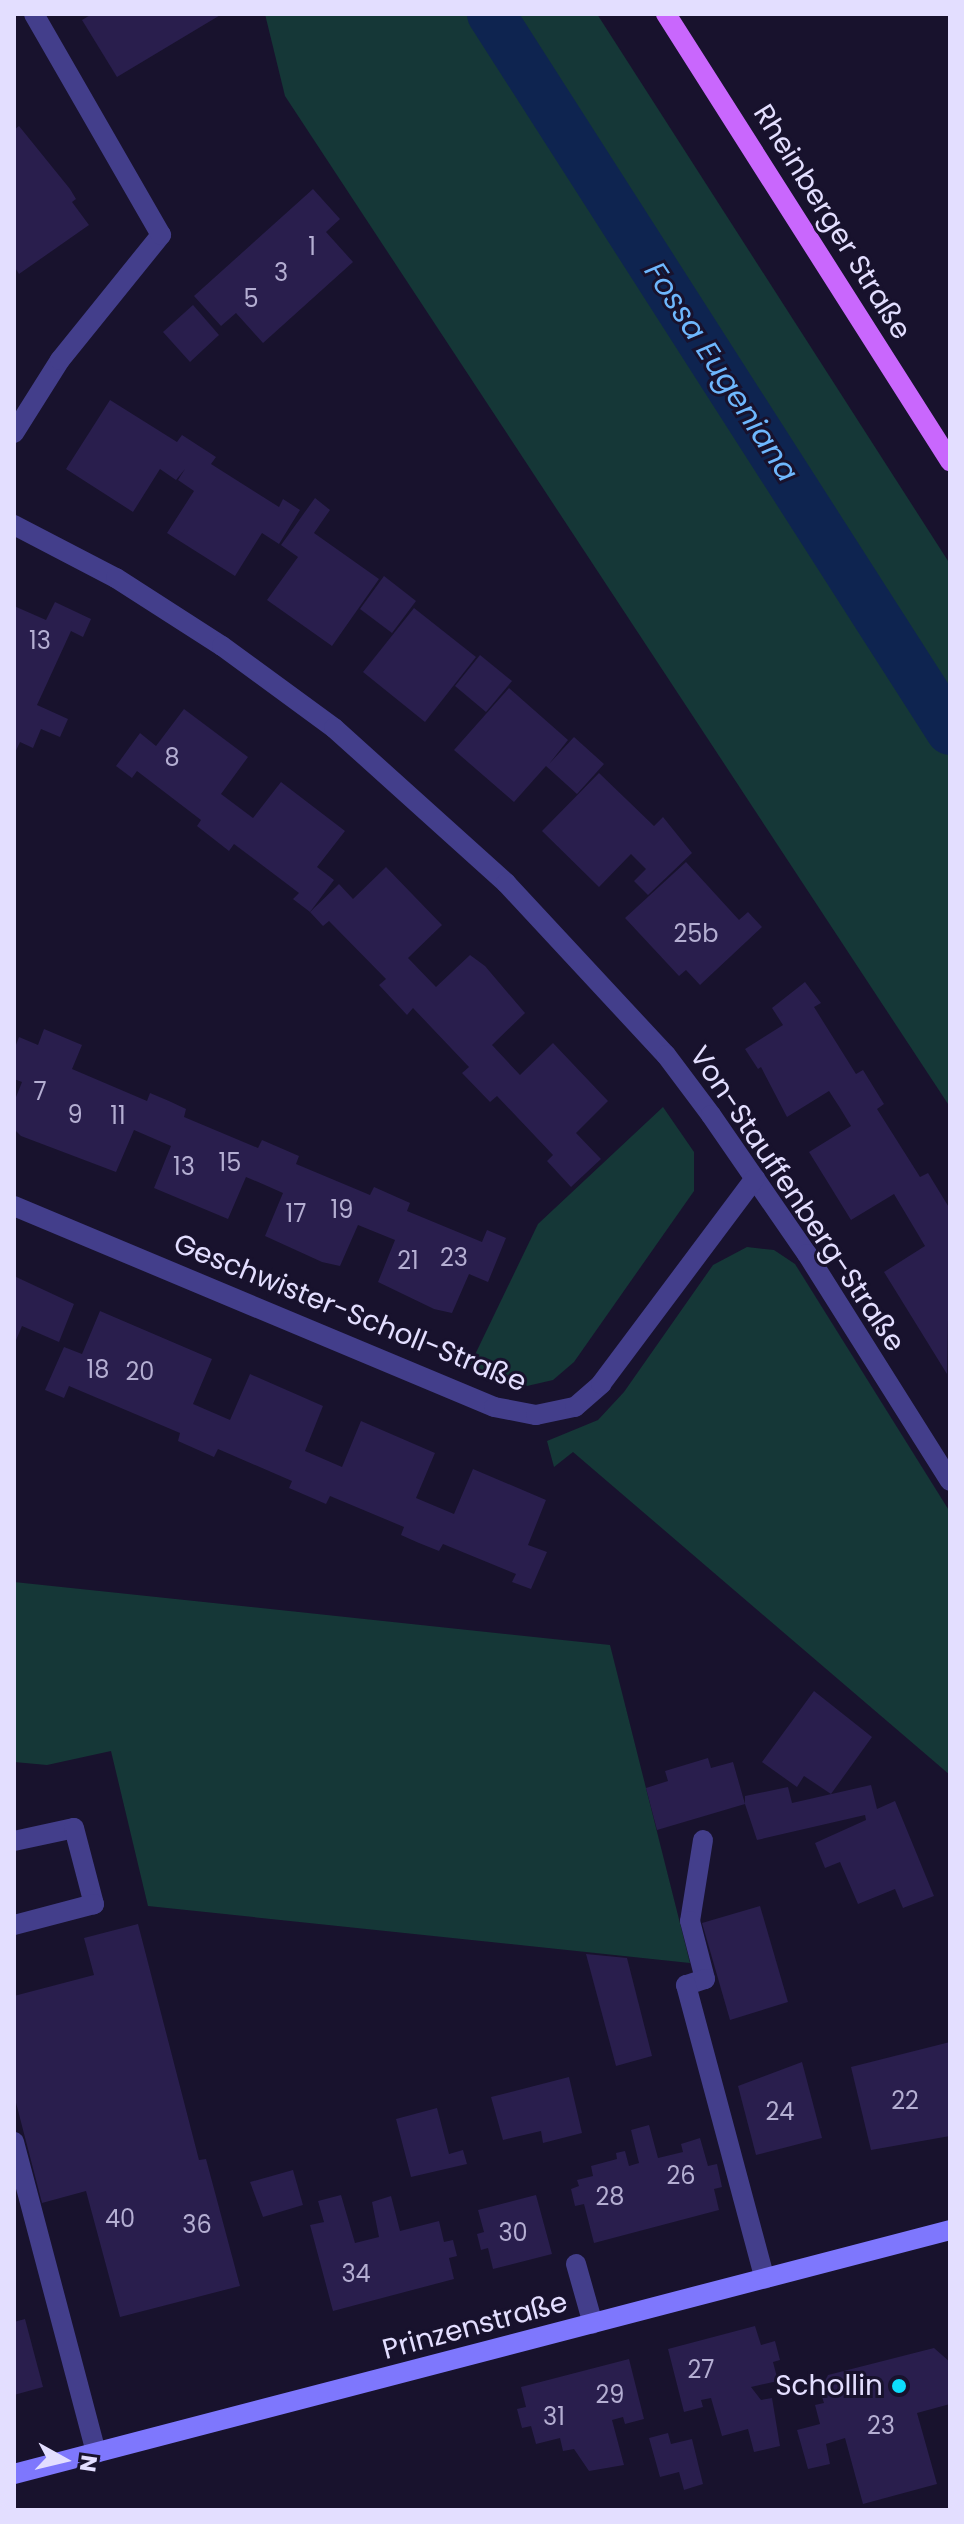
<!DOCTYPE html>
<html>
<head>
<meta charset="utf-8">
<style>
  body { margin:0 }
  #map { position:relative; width:964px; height:2524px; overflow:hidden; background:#18122d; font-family:Poppins,sans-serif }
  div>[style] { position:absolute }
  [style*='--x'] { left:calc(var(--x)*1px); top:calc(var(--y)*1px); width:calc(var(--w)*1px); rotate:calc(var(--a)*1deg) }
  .green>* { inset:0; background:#153737 }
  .canal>* { height:48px; margin:-24px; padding:0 24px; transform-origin:24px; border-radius:24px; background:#0e2450 }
  .building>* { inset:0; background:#291e4d }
  .service>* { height:20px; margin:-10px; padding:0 10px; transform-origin:10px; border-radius:10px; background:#433e8b }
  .minor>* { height:20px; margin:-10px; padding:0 10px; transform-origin:10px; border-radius:10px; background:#433e8b }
  .secondary>* { height:20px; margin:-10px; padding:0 10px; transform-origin:10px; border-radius:10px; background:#7e77fd }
  .primary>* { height:20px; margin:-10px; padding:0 10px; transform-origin:10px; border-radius:10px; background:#c967fd }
  .dots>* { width:22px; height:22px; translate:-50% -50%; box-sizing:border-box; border:4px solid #18122d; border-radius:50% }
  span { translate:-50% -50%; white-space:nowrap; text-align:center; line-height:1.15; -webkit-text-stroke:6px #18122d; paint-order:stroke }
  .number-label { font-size:24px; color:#b4aed2 }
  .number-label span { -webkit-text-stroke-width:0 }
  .street-label { font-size:28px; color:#e3deff }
  .poi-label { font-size:28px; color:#e3deff }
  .right { translate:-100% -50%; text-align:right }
  .water-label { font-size:30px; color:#6eb7fd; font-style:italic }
  .frame { position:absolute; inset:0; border:16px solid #e3deff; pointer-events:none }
  .north { position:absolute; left:24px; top:2420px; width:80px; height:80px; -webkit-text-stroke:6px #18122d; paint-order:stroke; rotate:98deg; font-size:22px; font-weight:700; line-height:32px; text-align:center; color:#e3deff }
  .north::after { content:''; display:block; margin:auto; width:28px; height:36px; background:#e3deff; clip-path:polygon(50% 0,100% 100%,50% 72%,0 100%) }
</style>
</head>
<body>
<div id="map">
  <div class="green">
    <i style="clip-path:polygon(265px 14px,597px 14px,950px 564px,950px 1107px,285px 96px)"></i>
    <i style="clip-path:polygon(663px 1107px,694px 1152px,694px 1191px,574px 1362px,553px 1380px,527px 1386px,470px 1365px,538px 1224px)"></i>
    <i style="clip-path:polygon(747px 1247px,774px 1250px,795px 1264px,950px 1512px,950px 1775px,573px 1452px,554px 1467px,547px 1441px,598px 1420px,624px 1392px,713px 1265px)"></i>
    <i style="clip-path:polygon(14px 1582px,610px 1645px,690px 1963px,148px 1906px,111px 1751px,47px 1765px,14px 1762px)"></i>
  </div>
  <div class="canal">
    <i style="--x:491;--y:14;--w:851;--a:57.37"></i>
  </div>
  <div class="building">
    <i style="clip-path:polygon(92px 14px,222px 14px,117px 77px,82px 20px)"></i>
    <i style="clip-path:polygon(19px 126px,70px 189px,76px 199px,72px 202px,89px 225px,19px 274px,14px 266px,14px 130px)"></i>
    <i style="clip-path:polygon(313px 189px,340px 219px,326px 232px,353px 262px,263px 343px,236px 313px,221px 326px,194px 296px)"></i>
    <i style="clip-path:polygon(193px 305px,219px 335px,190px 362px,163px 332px)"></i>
    <i style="clip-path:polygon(110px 400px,177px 442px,182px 435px,216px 457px,211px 464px,279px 507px,283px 499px,300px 510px,279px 544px,262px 533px,235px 576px,167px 533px,194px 491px,178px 480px,185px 469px,176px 480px,160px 469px,133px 512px,66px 469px)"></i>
    <i style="clip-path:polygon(315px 498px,330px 510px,314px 533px,379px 579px,332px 646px,267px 600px,298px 557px,281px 545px)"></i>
    <i style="clip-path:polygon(384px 576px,416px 601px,392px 633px,360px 609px)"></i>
    <i style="clip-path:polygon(55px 602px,91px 619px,83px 637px,71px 631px,37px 705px,68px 719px,60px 737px,41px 729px,33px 748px,20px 742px,14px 755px,14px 606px,46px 620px)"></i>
    <i style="clip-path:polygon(414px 608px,476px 657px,425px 722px,363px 672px)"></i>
    <i style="clip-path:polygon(480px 655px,512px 681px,486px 712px,455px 686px)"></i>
    <i style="clip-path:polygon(509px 688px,568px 740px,549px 764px,574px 737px,604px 764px,577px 794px,546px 766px,514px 802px,454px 750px)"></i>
    <i style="clip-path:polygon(184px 709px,248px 757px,221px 794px,253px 818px,281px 782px,345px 831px,317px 867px,334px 880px,310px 912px,293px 899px,299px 893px,234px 844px,229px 851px,197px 826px,201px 820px,137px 771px,132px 778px,116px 766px,140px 733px,156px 746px)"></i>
    <i style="clip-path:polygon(599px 773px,654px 826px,663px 817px,692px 853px,648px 895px,634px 881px,646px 869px,631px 854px,599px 887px,542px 831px)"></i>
    <i style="clip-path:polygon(686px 862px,739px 920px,748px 912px,762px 927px,700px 985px,686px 970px,679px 976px,625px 918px)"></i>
    <i style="clip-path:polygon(386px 867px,442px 925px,408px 958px,436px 987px,470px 955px,485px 966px,525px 1013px,492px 1045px,520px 1075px,553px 1043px,608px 1101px,576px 1133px,601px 1159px,571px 1187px,547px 1161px,553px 1155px,497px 1096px,490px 1102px,462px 1073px,469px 1067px,413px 1008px,407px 1015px,379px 985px,386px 979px,329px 921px,323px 926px,310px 912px,339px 884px,353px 899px)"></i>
    <i style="clip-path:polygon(805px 982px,821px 1003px,814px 1007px,856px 1074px,863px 1070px,884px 1104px,877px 1109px,920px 1177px,928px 1173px,950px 1209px,947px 1374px,884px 1272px,925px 1246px,894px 1194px,851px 1220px,809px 1152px,851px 1126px,840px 1108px,829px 1091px,787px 1117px,761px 1067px,758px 1069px,745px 1049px,783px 1025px,772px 1008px)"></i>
    <i style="clip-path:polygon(44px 1029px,82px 1045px,72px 1069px,147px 1101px,150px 1093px,169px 1101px,186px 1109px,184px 1117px,258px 1148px,262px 1140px,299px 1156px,296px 1164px,370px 1195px,374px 1187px,410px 1203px,407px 1211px,482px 1242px,487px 1230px,506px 1238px,488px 1282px,469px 1274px,452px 1313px,434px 1309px,378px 1282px,395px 1240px,358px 1225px,340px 1266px,322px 1262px,265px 1236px,283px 1193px,265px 1185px,246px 1177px,228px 1219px,154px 1188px,171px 1146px,134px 1130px,116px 1172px,21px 1136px,14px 1129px,14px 1102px,22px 1082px,14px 1079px,14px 1050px,19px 1037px,38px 1045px)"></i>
    <i style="clip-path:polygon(14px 1276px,74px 1304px,59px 1342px,22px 1326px,14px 1345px)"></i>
    <i style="clip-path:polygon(100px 1311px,212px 1359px,193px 1404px,230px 1420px,250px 1374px,323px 1406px,305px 1451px,342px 1467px,361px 1421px,435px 1453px,416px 1498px,454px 1514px,473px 1469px,546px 1500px,528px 1545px,547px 1552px,531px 1589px,512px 1582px,516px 1574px,443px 1544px,439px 1551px,419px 1543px,401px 1535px,404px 1527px,330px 1496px,326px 1504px,289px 1488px,292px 1481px,218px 1449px,214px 1457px,178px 1441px,180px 1433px,69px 1386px,64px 1398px,45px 1390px,64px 1347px,82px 1354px)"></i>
    <i style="clip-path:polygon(814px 1691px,872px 1737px,831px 1794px,804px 1776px,797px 1787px,762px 1762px)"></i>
    <i style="clip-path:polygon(708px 1758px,711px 1768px,733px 1762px,745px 1804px,657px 1830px,646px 1788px,668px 1781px,665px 1771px)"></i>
    <i style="clip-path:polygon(871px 1785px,877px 1809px,895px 1801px,934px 1896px,903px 1908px,895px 1889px,858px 1904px,840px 1862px,825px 1868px,815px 1843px,866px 1820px,865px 1815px,757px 1840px,745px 1804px,745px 1796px,788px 1787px,792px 1803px)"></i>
    <i style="clip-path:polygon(760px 1906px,788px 2002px,730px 2020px,702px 1923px)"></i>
    <i style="clip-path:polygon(138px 1924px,199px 2160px,206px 2159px,240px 2286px,120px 2317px,86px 2191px,42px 2203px,14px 2095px,14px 1996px,94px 1975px,84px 1938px)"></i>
    <i style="clip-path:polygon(586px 1954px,627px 1958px,652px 2056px,616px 2066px)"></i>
    <i style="clip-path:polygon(950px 2042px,950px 2136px,871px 2150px,851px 2067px)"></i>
    <i style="clip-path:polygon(802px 2062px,822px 2138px,756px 2155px,738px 2086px)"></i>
    <i style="clip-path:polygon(569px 2077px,582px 2133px,543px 2143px,541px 2131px,503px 2140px,491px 2097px)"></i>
    <i style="clip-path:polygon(437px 2108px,449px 2154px,463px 2150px,467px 2164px,411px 2177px,396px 2119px)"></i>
    <i style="clip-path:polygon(649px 2125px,658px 2158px,683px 2152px,681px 2144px,700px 2138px,708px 2166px,717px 2164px,722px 2187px,714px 2189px,719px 2210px,594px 2243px,584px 2204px,575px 2206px,571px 2189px,579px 2186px,577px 2180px,593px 2176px,591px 2166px,617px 2159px,616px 2153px,625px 2151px,629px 2166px,639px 2163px,631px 2130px)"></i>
    <i style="clip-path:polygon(293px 2170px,303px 2205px,263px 2217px,250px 2182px)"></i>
    <i style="clip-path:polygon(341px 2195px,355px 2243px,379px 2237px,372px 2202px,391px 2196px,400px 2231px,439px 2221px,444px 2242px,453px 2240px,457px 2256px,449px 2258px,454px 2279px,333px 2311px,310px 2225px,324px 2222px,318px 2201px)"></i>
    <i style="clip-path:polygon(536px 2195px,552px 2254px,493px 2269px,488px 2248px,481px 2250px,477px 2234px,484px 2232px,478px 2210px)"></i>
    <i style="clip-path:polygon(25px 2319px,43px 2387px,14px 2395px,14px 2322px)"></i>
    <i style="clip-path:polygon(755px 2326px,761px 2345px,775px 2341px,780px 2360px,773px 2362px,778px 2381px,751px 2387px,761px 2400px,772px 2398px,780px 2446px,754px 2452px,748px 2429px,722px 2436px,711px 2398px,701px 2400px,703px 2407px,684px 2412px,668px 2349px)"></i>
    <i style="clip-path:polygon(934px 2348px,950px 2362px,950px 2404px,917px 2413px,937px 2484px,863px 2504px,845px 2438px,826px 2444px,830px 2464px,808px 2469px,797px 2430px,820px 2424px,815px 2405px,824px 2403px,820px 2391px,828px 2375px)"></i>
    <i style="clip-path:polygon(629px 2359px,644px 2419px,625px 2424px,623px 2417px,612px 2420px,624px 2465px,589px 2471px,574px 2449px,563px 2451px,560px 2438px,536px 2444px,531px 2426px,522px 2428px,517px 2409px,526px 2407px,521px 2387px)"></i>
    <i style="clip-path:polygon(668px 2433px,671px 2444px,692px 2439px,703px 2484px,684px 2490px,679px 2472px,660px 2477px,649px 2438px)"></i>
  </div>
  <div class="service">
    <i style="--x:703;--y:1840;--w:82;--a:99.1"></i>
    <i style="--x:690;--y:1921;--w:60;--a:75.5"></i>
    <i style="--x:705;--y:1979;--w:20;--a:162"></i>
    <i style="--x:686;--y:1985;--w:304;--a:75"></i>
    <i style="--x:14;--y:1841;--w:61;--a:-12.2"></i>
    <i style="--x:74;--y:1828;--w:79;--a:75.3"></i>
    <i style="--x:94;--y:1904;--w:83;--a:165.3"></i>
    <i style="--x:14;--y:2142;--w:322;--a:75.2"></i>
    <i style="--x:576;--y:2264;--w:62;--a:74.2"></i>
  </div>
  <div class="minor">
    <i style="--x:14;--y:433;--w:86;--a:-57.8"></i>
    <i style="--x:60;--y:360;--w:161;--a:-51.1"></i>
    <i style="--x:161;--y:235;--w:255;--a:-119.9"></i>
    <i style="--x:14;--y:525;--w:115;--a:27.5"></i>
    <i style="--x:116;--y:578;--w:126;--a:32.7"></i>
    <i style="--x:222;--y:646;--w:139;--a:36.2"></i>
    <i style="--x:334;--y:728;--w:232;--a:42"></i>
    <i style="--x:506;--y:883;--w:235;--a:47.1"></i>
    <i style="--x:666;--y:1055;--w:75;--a:53.1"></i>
    <i style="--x:711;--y:1115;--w:169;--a:55.4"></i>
    <i style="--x:807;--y:1254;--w:268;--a:57.8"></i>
    <i style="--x:14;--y:1206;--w:520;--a:22.72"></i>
    <i style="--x:494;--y:1407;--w:43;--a:10.8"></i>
    <i style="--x:536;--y:1415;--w:40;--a:-12"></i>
    <i style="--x:575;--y:1407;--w:35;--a:-41"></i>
    <i style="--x:601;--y:1384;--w:257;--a:-53.2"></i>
  </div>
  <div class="secondary">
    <i style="--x:14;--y:2474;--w:967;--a:-14.61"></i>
  </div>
  <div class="primary">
    <i style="--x:666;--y:14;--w:530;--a:57.57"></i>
  </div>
  <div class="dots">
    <i style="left:899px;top:2386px;background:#0dddfc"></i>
  </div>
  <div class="number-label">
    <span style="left:312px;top:247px">1</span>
    <span style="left:281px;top:273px">3</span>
    <span style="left:251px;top:299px">5</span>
    <span style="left:40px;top:641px">13</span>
    <span style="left:172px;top:758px">8</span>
    <span style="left:696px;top:934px">25b</span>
    <span style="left:40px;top:1092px">7</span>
    <span style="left:75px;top:1115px">9</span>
    <span style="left:118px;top:1116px">11</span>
    <span style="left:230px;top:1163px">15</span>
    <span style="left:184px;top:1167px">13</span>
    <span style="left:342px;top:1210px">19</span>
    <span style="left:296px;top:1214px">17</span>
    <span style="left:454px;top:1258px">23</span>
    <span style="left:408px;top:1261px">21</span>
    <span style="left:98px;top:1370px">18</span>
    <span style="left:140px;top:1372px">20</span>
    <span style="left:905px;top:2101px">22</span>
    <span style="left:780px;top:2112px">24</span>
    <span style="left:681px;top:2176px">26</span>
    <span style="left:610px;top:2197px">28</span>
    <span style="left:120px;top:2219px">40</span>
    <span style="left:197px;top:2225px">36</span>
    <span style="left:513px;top:2233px">30</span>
    <span style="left:356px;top:2274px">34</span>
    <span style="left:701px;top:2370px">27</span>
    <span style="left:610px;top:2395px">29</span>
    <span style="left:554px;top:2417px">31</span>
    <span style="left:881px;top:2426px">23</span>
  </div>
  <div class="street-label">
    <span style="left:832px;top:222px;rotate:58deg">Rheinberger Straße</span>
    <span style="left:797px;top:1199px;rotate:56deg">Von-Stauffenberg-Straße</span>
    <span style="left:350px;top:1313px;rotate:22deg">Geschwister-Scholl-Straße</span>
    <span style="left:475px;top:2326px;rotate:-15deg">Prinzenstraße</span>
  </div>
  <div class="poi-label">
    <span class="right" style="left:883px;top:2386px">Schollin</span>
  </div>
  <div class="water-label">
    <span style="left:721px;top:372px;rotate:57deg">Fossa Eugeniana</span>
  </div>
  <div class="frame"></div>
  <div class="north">N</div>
</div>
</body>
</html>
